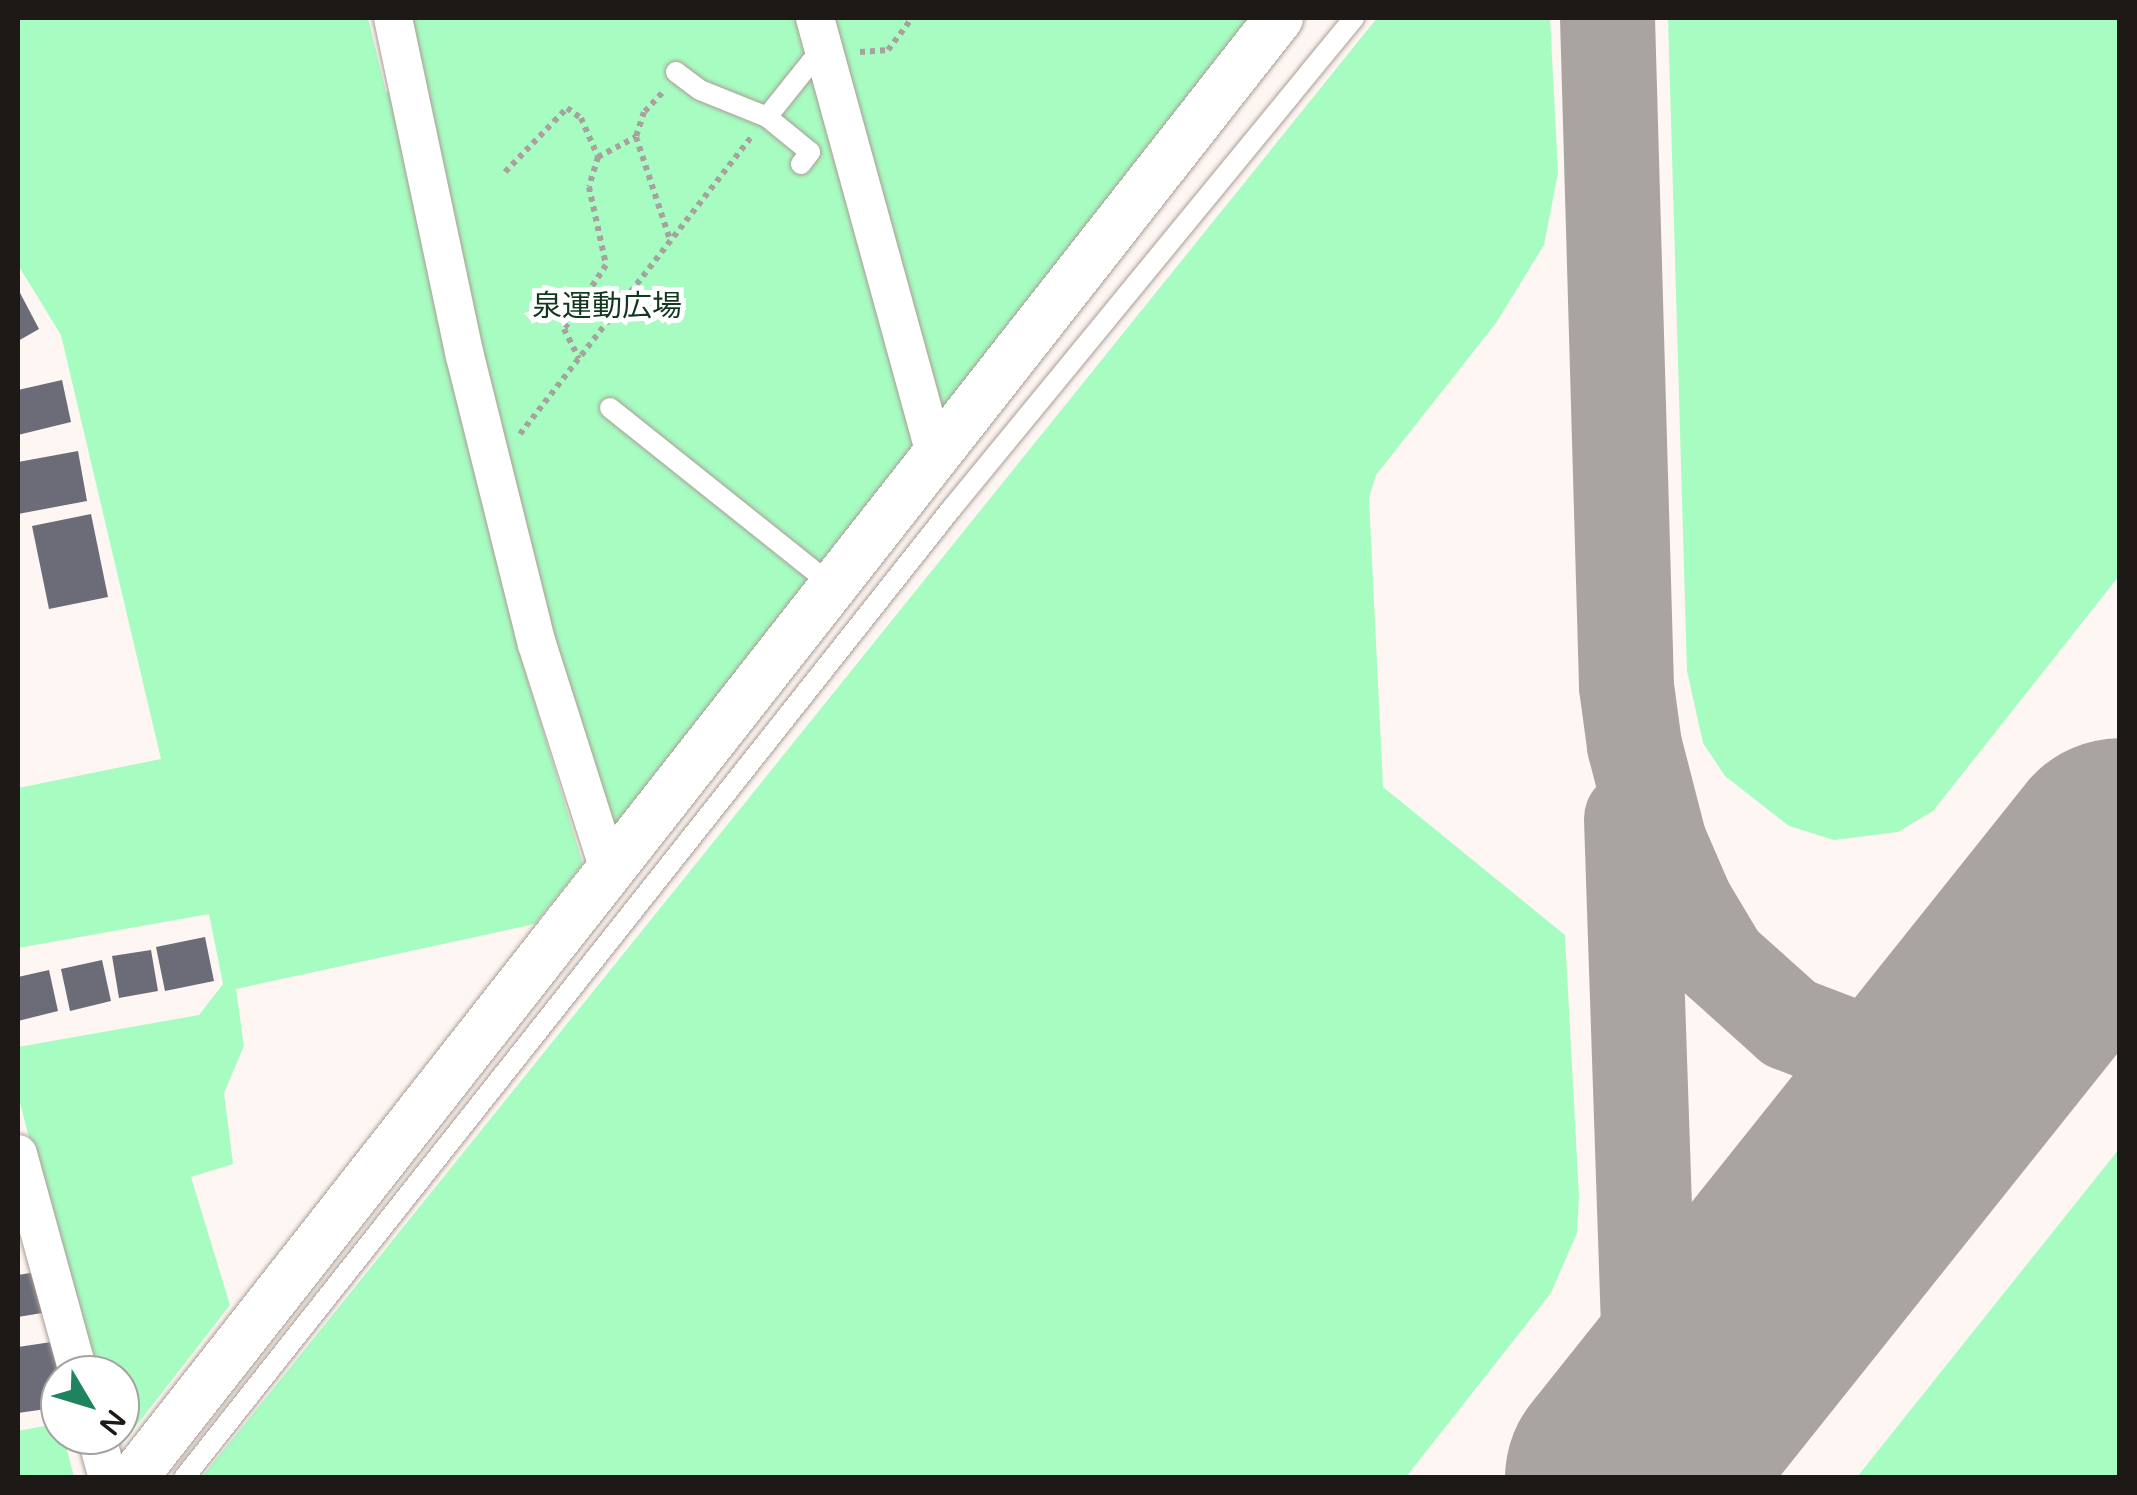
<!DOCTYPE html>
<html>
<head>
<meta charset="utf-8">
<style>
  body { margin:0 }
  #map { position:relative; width:2137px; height:1495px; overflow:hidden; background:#fef6f2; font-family:"Varela Round","Noto Sans JP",sans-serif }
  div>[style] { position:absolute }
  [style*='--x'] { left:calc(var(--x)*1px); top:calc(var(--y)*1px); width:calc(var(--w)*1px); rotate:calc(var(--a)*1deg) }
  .green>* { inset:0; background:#a7fcc1 }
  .taxiway>* { height:95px; margin:-47.5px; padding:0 47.5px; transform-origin:47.5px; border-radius:47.5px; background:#aaa4a0 }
  .runway>* { height:240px; margin:-120px; padding:0 120px; transform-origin:120px; border-radius:120px; background:#aaa4a0 }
  .building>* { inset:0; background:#6c6c78 }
  .path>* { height:6px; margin-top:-3px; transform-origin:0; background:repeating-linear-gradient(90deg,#a8a29e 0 5px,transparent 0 10px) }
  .roads { filter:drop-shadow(0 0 2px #a99d96) drop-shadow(0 0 2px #a99d96) }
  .service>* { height:20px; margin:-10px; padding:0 10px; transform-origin:10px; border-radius:10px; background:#fff }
  .minor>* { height:38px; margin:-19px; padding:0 19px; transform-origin:19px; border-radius:19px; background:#fff }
  .tertiary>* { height:48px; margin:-24px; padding:0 24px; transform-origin:24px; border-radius:24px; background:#fff }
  span { translate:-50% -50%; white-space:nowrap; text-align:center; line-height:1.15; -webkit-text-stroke:10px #fff; paint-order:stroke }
  .park-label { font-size:30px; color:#133820 }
  .frame { position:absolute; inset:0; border:20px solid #1d1916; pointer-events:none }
  .north { position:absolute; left:40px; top:1355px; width:100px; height:100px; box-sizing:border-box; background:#fff; border:2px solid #a5a3a2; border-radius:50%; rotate:128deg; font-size:28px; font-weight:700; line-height:40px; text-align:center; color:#1d1916 }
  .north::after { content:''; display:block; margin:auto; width:35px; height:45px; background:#1e845f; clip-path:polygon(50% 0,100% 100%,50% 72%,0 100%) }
</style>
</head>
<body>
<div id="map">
  <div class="green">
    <i style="clip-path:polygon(18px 18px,368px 18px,386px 92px,424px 84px,409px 18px,1252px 18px,610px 834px,554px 646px,520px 654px,583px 864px,535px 924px,236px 989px,244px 1046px,224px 1093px,233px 1164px,191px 1177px,230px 1305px,112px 1457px,106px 1435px,120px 1435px,120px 1375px,90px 1375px,18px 1095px,18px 1047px,199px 1015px,223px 984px,209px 914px,18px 948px,18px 788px,161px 759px,61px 335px,18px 265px)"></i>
    <i style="clip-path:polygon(1377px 18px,1550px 18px,1558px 173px,1544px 245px,1496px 323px,1376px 475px,1369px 498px,1383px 787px,1565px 935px,1579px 1197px,1577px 1233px,1551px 1293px,1406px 1477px,202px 1477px)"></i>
    <i style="clip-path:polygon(1668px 18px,2119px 18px,2119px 576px,1933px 811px,1898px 832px,1834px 840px,1789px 826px,1725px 776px,1703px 743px,1687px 671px)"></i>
    <i style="clip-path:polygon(2119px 1149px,2119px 1477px,1857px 1477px)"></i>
    <i style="clip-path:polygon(60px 1423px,74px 1477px,18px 1477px,18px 1431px)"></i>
  </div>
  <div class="taxiway">
    <i style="--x:1607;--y:18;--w:668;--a:88.37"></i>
    <i style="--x:1626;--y:686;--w:60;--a:82.3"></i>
    <i style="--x:1634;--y:745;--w:100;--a:75.5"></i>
    <i style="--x:1659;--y:842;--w:68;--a:66.5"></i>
    <i style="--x:1686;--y:904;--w:66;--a:59.2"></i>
    <i style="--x:1720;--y:961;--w:93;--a:41.9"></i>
    <i style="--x:1789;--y:1023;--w:64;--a:21"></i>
    <i style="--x:1849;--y:1046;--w:67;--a:-2.6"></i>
    <i style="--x:1916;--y:1043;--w:76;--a:-24.2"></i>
    <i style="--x:1985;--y:1012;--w:59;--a:-42.3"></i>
    <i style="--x:1619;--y:1478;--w:126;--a:-76.2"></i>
    <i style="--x:1649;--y:1356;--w:538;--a:-91.92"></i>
  </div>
  <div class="runway">
    <i style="--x:1625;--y:1478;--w:793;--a:-51.4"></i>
  </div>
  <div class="building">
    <i style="clip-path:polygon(18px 289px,39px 329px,18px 341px)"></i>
    <i style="clip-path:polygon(62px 380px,71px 422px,18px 435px,18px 390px)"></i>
    <i style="clip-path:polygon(78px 451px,87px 501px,18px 514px,18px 462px)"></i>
    <i style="clip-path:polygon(91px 514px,108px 597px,49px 609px,32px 526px)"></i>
    <i style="clip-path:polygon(205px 937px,214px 981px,165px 991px,156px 947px)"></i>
    <i style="clip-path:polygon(151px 950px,158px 991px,119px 998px,112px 956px)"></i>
    <i style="clip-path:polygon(102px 960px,111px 1001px,70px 1011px,61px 969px)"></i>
    <i style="clip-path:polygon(49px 970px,58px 1011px,18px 1021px,18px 977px)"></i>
    <i style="clip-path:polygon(42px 1271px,48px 1312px,18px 1317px,18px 1275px)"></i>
    <i style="clip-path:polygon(58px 1341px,60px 1407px,18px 1413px,18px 1347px)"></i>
  </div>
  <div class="path">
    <i style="--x:860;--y:52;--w:28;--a:-4"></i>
    <i style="--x:888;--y:50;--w:40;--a:-53"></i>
    <i style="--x:662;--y:93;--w:26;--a:133"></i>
    <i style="--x:644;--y:112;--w:26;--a:108"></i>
    <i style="--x:636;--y:137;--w:108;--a:71.7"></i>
    <i style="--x:598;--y:157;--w:43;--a:-27.8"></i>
    <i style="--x:505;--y:172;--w:89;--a:-45.9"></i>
    <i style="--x:567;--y:108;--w:17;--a:36"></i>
    <i style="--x:581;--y:118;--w:43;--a:66.4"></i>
    <i style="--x:598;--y:157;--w:31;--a:107"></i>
    <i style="--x:589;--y:187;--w:80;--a:77.7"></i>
    <i style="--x:606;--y:265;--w:77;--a:123.3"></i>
    <i style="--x:564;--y:329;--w:33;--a:63"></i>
    <i style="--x:520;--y:434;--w:378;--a:-52.1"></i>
  </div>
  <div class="roads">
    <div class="service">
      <i style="--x:676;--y:72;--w:30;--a:37"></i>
      <i style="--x:700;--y:90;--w:72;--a:21.9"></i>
      <i style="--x:801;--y:164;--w:15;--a:-53"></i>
      <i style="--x:810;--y:152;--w:55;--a:-140.9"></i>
      <i style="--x:767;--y:117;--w:70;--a:-51.3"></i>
      <i style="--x:811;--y:62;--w:13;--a:-13"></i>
      <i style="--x:610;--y:408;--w:285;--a:38.6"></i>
      <i style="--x:184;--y:1478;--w:1237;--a:-51.63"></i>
      <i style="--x:952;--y:508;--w:634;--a:-50.63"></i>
    </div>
    <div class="minor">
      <i style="--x:393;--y:18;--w:346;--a:78"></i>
      <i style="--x:465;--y:356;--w:297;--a:76"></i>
      <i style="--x:537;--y:644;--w:240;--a:72.3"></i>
      <i style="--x:815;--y:18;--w:455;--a:74.6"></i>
      <i style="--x:18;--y:1154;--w:229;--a:74.6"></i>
      <i style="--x:96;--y:1435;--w:45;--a:74.4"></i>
    </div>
    <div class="tertiary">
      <i style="--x:133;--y:1478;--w:1856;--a:-51.87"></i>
    </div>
  </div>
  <div class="park-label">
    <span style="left:607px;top:307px">泉運動広場</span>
  </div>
  <div class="frame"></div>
  <div class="north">N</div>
</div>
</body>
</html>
